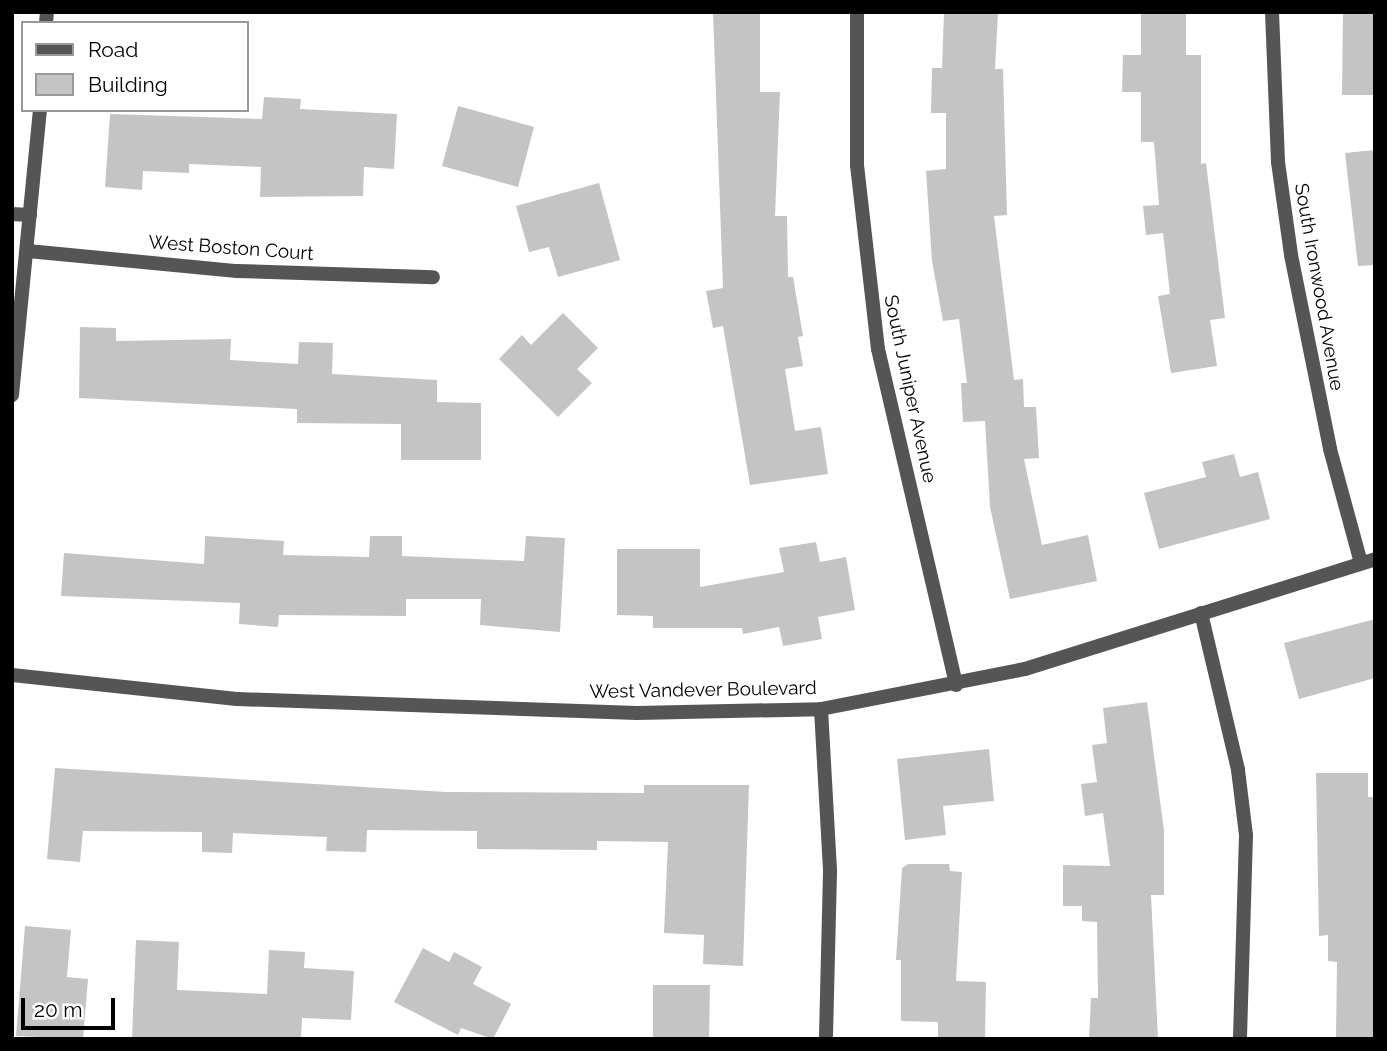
<!DOCTYPE html>
<html>
<head>
<meta charset="utf-8">
<style>
  body { margin:0 }
  #map { position:relative; width:1387px; height:1051px; overflow:hidden; background:#fff; font-family:Raleway,sans-serif }
  div>[style] { position:absolute }
  [style*='--x'] { left:calc(var(--x)*1px); top:calc(var(--y)*1px); width:calc(var(--w)*1px); rotate:calc(var(--a)*1deg) }
  .building>* { inset:0; background:#c4c4c4 }
  .service>* { height:14px; margin:-7px; padding:0 7px; transform-origin:7px; border-radius:7px; background:#555 }
  .minor>* { height:14px; margin:-7px; padding:0 7px; transform-origin:7px; border-radius:7px; background:#555 }
  span { translate:-50% -50%; white-space:nowrap; text-align:center; line-height:1.15; -webkit-text-stroke:6px #fff; paint-order:stroke }
  .street-label { font-size:19px; color:#000 }
  .frame { position:absolute; inset:0; border:14px solid #000; pointer-events:none }
  .legend { position:absolute; left:21px; top:21px; width:228px; height:91px; box-sizing:border-box; background:#fff; border:2px solid #999; margin:0; padding:9px 12px; list-style:none; font-size:21px; color:#000 }
  .legend li { display:flex; align-items:center; gap:14px; height:35px }
  .legend b { width:35px; border:2px solid #999 }
  .scale { position:absolute; left:21px; top:998px; width:94px; height:32px; box-sizing:border-box; border:4px solid #000; border-top:0; padding-left:9px; font-size:21px; line-height:24px; white-space:nowrap; color:#000; -webkit-text-stroke:5px #fff; paint-order:stroke }
</style>
</head>
<body>
<div id="map">
  <div class="building">
    <i style="clip-path:polygon(713px 12px,760px 12px,760px 92px,780px 92px,775px 216px,787px 216px,788px 277px,793px 277px,803px 336px,798px 337px,803px 366px,785px 369px,795px 431px,821px 427px,828px 474px,750px 485px,723px 326px,713px 328px,706px 291px,723px 288px)"></i>
    <i style="clip-path:polygon(944px 12px,998px 12px,995px 69px,1003px 69px,1007px 215px,994px 216px,1014px 380px,1023px 379px,1024px 407px,1036px 407px,1039px 458px,1024px 459px,1042px 545px,1088px 535px,1097px 581px,1010px 599px,990px 507px,985px 421px,963px 422px,961px 383px,967px 383px,959px 319px,943px 321px,932px 261px,926px 171px,946px 169px,946px 113px,931px 113px,932px 68px,942px 68px)"></i>
    <i style="clip-path:polygon(1141px 12px,1186px 12px,1186px 55px,1201px 55px,1201px 164px,1206px 163px,1225px 318px,1210px 320px,1217px 366px,1171px 373px,1158px 296px,1170px 294px,1163px 233px,1146px 235px,1143px 206px,1159px 205px,1154px 142px,1141px 142px,1141px 92px,1122px 92px,1123px 55px,1141px 55px)"></i>
    <i style="clip-path:polygon(1343px 12px,1375px 12px,1375px 95px,1342px 95px)"></i>
    <i style="clip-path:polygon(264px 97px,301px 99px,300px 109px,397px 114px,394px 169px,364px 167px,363px 196px,260px 197px,261px 167px,189px 164px,189px 173px,143px 171px,142px 190px,105px 187px,110px 114px,262px 119px)"></i>
    <i style="clip-path:polygon(458px 106px,534px 127px,518px 187px,442px 166px)"></i>
    <i style="clip-path:polygon(1375px 150px,1375px 265px,1358px 266px,1345px 153px)"></i>
    <i style="clip-path:polygon(599px 183px,620px 260px,558px 277px,549px 247px,529px 252px,516px 206px)"></i>
    <i style="clip-path:polygon(563px 313px,598px 348px,577px 369px,592px 383px,558px 417px,499px 359px,522px 335px,531px 345px)"></i>
    <i style="clip-path:polygon(80px 327px,116px 328px,116px 341px,231px 339px,230px 360px,298px 364px,299px 342px,333px 343px,332px 374px,437px 380px,437px 402px,481px 403px,481px 460px,401px 460px,401px 424px,297px 423px,297px 409px,79px 398px)"></i>
    <i style="clip-path:polygon(1234px 454px,1240px 477px,1258px 472px,1270px 519px,1159px 549px,1144px 493px,1206px 477px,1202px 462px)"></i>
    <i style="clip-path:polygon(205px 536px,284px 541px,283px 555px,369px 557px,370px 536px,402px 536px,402px 556px,524px 561px,526px 536px,565px 538px,560px 632px,480px 625px,481px 599px,406px 599px,406px 616px,279px 615px,278px 627px,239px 624px,240px 603px,61px 596px,64px 553px,204px 564px)"></i>
    <i style="clip-path:polygon(816px 542px,820px 562px,846px 557px,855px 610px,818px 617px,822px 639px,783px 646px,779px 627px,743px 634px,742px 628px,653px 628px,653px 616px,617px 615px,617px 549px,700px 549px,700px 587px,784px 572px,779px 548px)"></i>
    <i style="clip-path:polygon(1375px 619px,1375px 678px,1299px 699px,1284px 643px)"></i>
    <i style="clip-path:polygon(1147px 702px,1164px 831px,1164px 895px,1151px 895px,1158px 1039px,1089px 1039px,1091px 998px,1098px 998px,1097px 922px,1082px 921px,1082px 906px,1063px 906px,1063px 865px,1110px 866px,1103px 813px,1085px 816px,1081px 784px,1097px 782px,1092px 745px,1107px 743px,1103px 708px)"></i>
    <i style="clip-path:polygon(989px 749px,994px 801px,943px 806px,946px 835px,905px 840px,897px 759px)"></i>
    <i style="clip-path:polygon(55px 768px,446px 792px,644px 793px,644px 785px,749px 785px,743px 966px,703px 964px,704px 935px,664px 933px,668px 842px,597px 841px,597px 850px,477px 849px,477px 831px,367px 830px,366px 852px,326px 851px,327px 837px,233px 833px,232px 853px,202px 852px,202px 832px,83px 831px,80px 862px,47px 859px)"></i>
    <i style="clip-path:polygon(1316px 773px,1368px 773px,1368px 797px,1375px 797px,1375px 1039px,1336px 1039px,1337px 962px,1328px 961px,1328px 935px,1319px 936px)"></i>
    <i style="clip-path:polygon(908px 864px,949px 864px,950px 871px,962px 872px,956px 981px,986px 982px,985px 1039px,938px 1039px,938px 1022px,901px 1021px,901px 960px,896px 960px,902px 868px)"></i>
    <i style="clip-path:polygon(25px 926px,71px 930px,67px 977px,88px 979px,83px 1039px,16px 1036px)"></i>
    <i style="clip-path:polygon(136px 940px,179px 942px,177px 990px,267px 994px,269px 950px,305px 952px,304px 968px,354px 971px,351px 1020px,302px 1018px,301px 1039px,132px 1039px)"></i>
    <i style="clip-path:polygon(423px 948px,449px 962px,454px 952px,482px 967px,473px 984px,511px 1004px,493px 1039px,461px 1028px,458px 1035px,394px 1002px)"></i>
    <i style="clip-path:polygon(653px 985px,710px 985px,709px 1039px,653px 1039px)"></i>
  </div>
  <div class="service">
    <i style="--x:12;--y:214;--w:18;--a:3"></i>
  </div>
  <div class="minor">
    <i style="--x:857;--y:12;--w:153;--a:90"></i>
    <i style="--x:857;--y:165;--w:185;--a:83.5"></i>
    <i style="--x:878;--y:349;--w:345;--a:76.9"></i>
    <i style="--x:1272;--y:12;--w:150;--a:87.7"></i>
    <i style="--x:1278;--y:162;--w:94;--a:82"></i>
    <i style="--x:1291;--y:255;--w:198;--a:78.6"></i>
    <i style="--x:1330;--y:449;--w:118;--a:74.8"></i>
    <i style="--x:46;--y:23;--w:11;--a:-85"></i>
    <i style="--x:28;--y:251;--w:210;--a:5.5"></i>
    <i style="--x:237;--y:271;--w:196;--a:1.8"></i>
    <i style="--x:12;--y:395;--w:286;--a:-84.4"></i>
    <i style="--x:1201;--y:613;--w:161;--a:76.7"></i>
    <i style="--x:1238;--y:770;--w:65;--a:83"></i>
    <i style="--x:1246;--y:835;--w:204;--a:91.7"></i>
    <i style="--x:12;--y:675;--w:226;--a:6.1"></i>
    <i style="--x:237;--y:699;--w:400;--a:2"></i>
    <i style="--x:637;--y:713;--w:184;--a:-1.2"></i>
    <i style="--x:821;--y:709;--w:208;--a:-11.1"></i>
    <i style="--x:1025;--y:669;--w:367;--a:-17.4"></i>
    <i style="--x:821;--y:709;--w:163;--a:86.8"></i>
    <i style="--x:830;--y:872;--w:167;--a:91.4"></i>
  </div>
  <div class="street-label">
    <span style="left:231px;top:248px;rotate:4deg">West Boston Court</span>
    <span style="left:1319px;top:287px;rotate:80deg">South Ironwood Avenue</span>
    <span style="left:910px;top:389px;rotate:78deg">South Juniper Avenue</span>
    <span style="left:703px;top:690px;rotate:-1deg">West Vandever Boulevard</span>
  </div>
  <div class="frame"></div>
  <ul class="legend">
  <li><b style="height:9px;background:#555"></b>Road</li>
  <li><b style="height:19px;background:#c4c4c4"></b>Building</li>
  </ul>
  <div class="scale">20 m</div>
</div>
</body>
</html>
